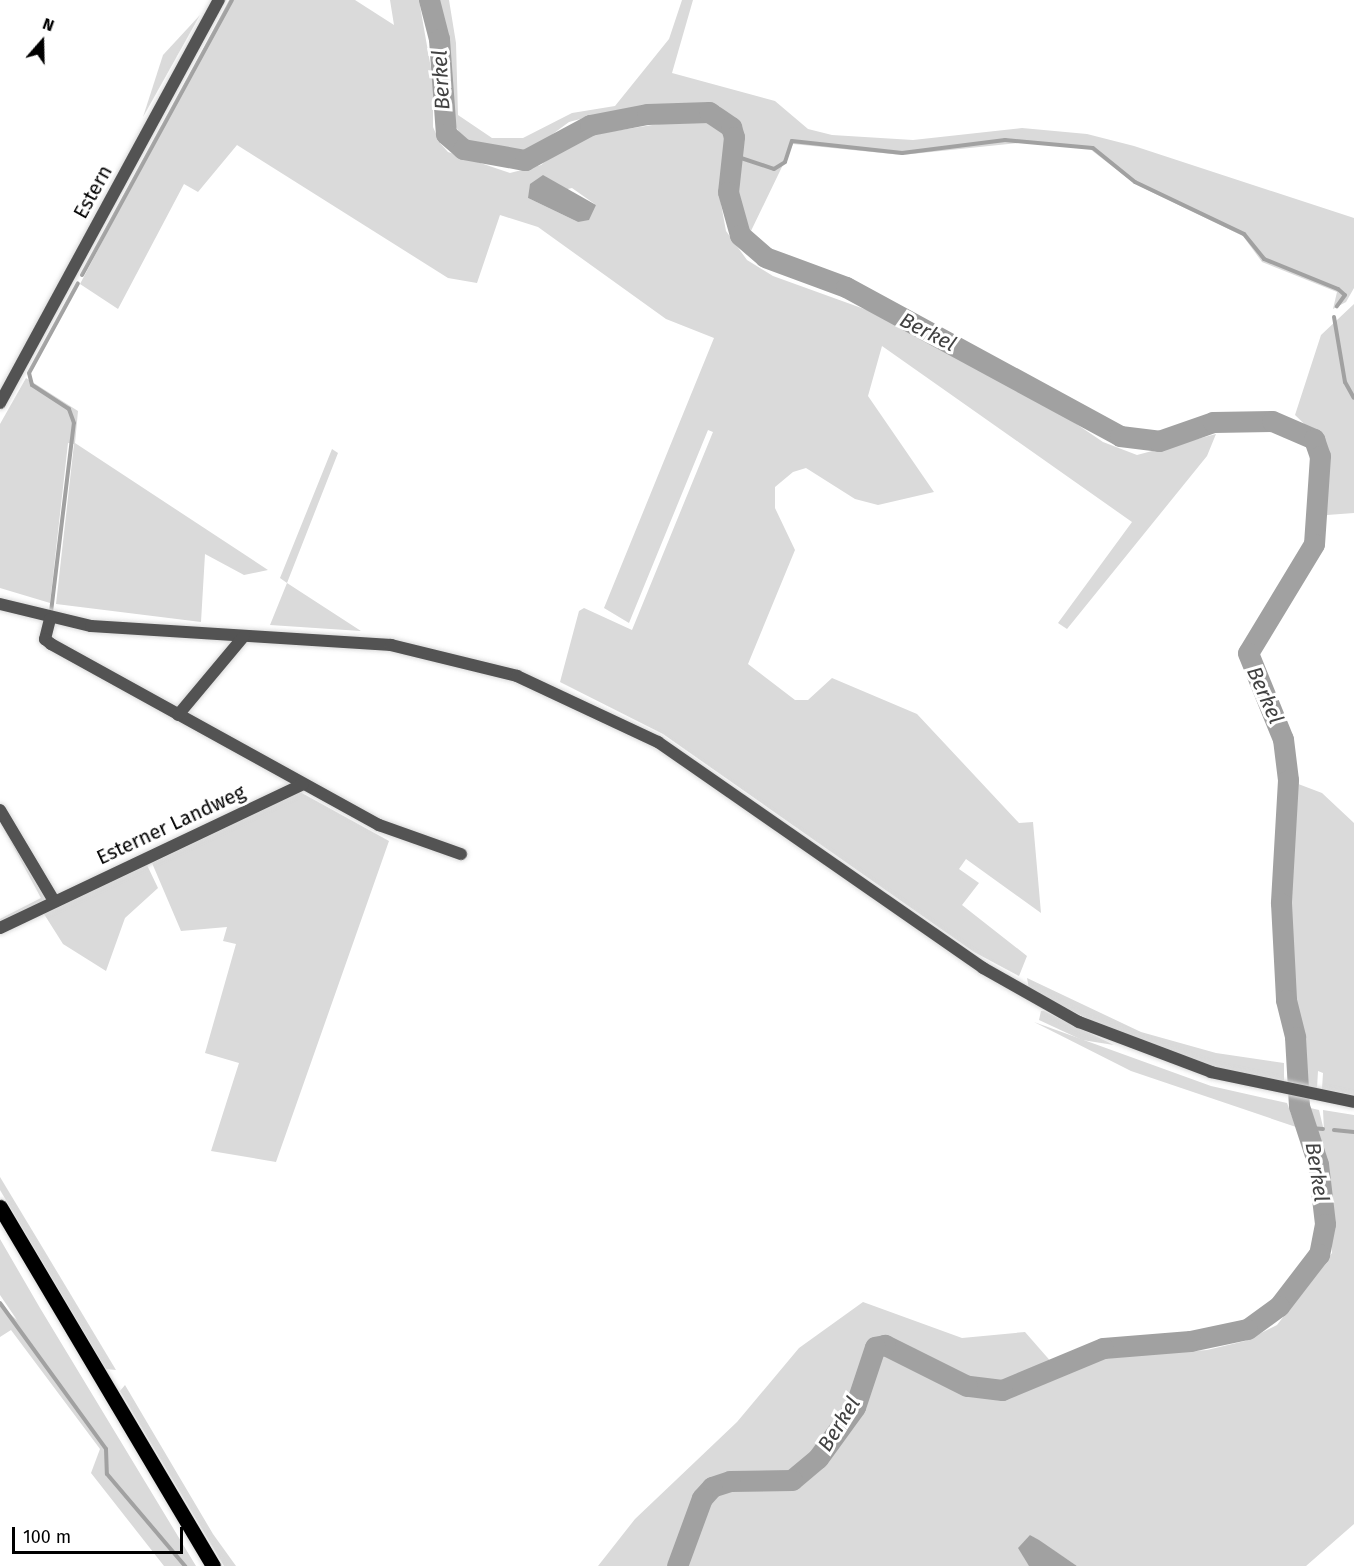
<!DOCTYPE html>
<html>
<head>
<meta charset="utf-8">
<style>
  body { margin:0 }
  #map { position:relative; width:1354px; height:1566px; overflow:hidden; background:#fff; font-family:"Fira Sans",sans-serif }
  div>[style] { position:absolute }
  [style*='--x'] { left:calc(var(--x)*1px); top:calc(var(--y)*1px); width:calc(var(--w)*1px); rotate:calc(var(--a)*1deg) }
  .green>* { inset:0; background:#dadada }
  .water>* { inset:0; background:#a1a1a1 }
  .stream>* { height:4px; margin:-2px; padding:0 2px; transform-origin:2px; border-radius:2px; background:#a1a1a1 }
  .river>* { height:21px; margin:-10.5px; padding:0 10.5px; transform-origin:10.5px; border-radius:10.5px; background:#a1a1a1 }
  .roads { filter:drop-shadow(0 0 2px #dbdbdb) drop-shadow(0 0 2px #dbdbdb) }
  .minor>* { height:12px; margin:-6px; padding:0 6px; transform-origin:6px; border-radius:6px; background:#535353 }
  .major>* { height:15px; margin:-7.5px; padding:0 7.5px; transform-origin:7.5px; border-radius:7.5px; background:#000 }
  span { translate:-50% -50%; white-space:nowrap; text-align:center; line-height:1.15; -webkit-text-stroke:6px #fff; paint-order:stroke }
  .street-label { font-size:20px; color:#000 }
  .water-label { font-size:21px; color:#424242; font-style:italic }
  .north { position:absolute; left:12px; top:12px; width:60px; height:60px; -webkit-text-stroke:4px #fff; paint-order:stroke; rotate:20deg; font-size:16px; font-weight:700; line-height:24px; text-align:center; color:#000 }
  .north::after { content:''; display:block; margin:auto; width:21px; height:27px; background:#000; clip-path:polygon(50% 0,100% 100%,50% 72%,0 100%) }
  .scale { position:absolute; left:12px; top:1527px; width:171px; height:27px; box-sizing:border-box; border:3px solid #000; border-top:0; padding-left:8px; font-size:18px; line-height:21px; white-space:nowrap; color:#000; -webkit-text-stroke:4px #fff; paint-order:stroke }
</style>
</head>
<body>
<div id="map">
  <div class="green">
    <i style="clip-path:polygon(evenodd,229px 0,355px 0,394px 25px,390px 0,419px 0,433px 80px,433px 127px,440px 143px,448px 152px,510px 173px,541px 165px,576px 137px,665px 123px,711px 122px,726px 136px,719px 193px,726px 231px,747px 260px,773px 276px,867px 310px,1038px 398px,1103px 442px,1137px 455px,1216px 434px,1207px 456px,1067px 629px,1058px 623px,1132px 522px,882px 346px,868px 396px,934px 492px,878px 505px,855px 499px,806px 468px,793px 472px,775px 487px,775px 508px,795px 550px,748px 664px,795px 700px,808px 700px,832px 678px,917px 714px,1019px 823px,1033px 822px,1041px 913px,966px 859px,959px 869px,979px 883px,962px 905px,1027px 956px,1019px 976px,974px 952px,663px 734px,560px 682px,579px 611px,584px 608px,632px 630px,713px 432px,708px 430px,629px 623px,604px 608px,714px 338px,666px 319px,538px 227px,500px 215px,477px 283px,448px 278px,237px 145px,198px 192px,184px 184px,118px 309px,80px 284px,229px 0,572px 188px,596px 205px,578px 222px,528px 198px,572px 188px)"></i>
    <i style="clip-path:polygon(438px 0,449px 0,456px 43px,458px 115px,492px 138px,523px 138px,572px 113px,615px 106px,669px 39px,682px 0,693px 0,672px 73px,775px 101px,808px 129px,832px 135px,913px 140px,1022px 128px,1087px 134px,1134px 146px,1354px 218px,1354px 288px,1346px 302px,1333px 309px,1337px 292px,1262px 262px,1243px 236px,1135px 184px,1090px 149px,1028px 142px,902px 155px,793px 144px,750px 233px,736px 204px,740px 124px,719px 106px,603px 113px,569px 122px,534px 148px,519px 151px,464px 140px,448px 114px,448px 34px)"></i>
    <i style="clip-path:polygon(200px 15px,143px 117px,163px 55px)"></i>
    <i style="clip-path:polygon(1354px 304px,1354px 513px,1327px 515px,1325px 444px,1295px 415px,1321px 335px)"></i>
    <i style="clip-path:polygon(26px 378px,78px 411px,75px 443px,268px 570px,244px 575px,205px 554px,201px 622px,56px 604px,74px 444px,68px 443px,50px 603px,0 588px,0 424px)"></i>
    <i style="clip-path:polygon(332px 449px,338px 453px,287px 583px,361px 631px,270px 625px,287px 583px,280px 578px)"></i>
    <i style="clip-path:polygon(1293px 782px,1322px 793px,1354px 823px,1354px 1095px,1322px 1089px,1323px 1073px,1318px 1071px,1317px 1088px,1305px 1086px,1301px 1021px,1290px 993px,1286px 892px,1295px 844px)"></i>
    <i style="clip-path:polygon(300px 792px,389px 841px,276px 1162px,211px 1151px,239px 1063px,205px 1053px,236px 944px,223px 941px,227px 927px,181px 931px,152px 863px)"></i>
    <i style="clip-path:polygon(0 822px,45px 897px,44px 902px,0 925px,0 919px,41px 898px)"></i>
    <i style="clip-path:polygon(147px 865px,158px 888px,125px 918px,106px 971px,63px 944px,44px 914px)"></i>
    <i style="clip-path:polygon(1027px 978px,1141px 1032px,1216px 1053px,1284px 1063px,1284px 1083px,1207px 1065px,1110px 1030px,1029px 989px)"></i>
    <i style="clip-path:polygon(1041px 1011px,1044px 1011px,1114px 1045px,1082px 1040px,1039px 1020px)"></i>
    <i style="clip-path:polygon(1034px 1022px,1211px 1086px,1287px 1103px,1296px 1127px,1131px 1071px)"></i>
    <i style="clip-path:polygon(1306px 1107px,1319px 1110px,1324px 1131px,1323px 1110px,1354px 1115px,1354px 1524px,1306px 1566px,1077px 1566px,1030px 1535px,1029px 1566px,682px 1566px,707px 1498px,716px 1491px,731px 1485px,786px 1485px,813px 1472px,854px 1417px,879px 1351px,968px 1391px,1001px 1395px,1093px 1359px,1207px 1350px,1245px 1341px,1277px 1325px,1332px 1253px,1325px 1163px,1317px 1127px)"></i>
    <i style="clip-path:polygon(0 1177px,44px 1250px,116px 1370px,106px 1369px,0 1190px)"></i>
    <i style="clip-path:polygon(0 1239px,40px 1308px,196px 1566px,164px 1566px,91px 1473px,100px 1449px,11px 1330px,0 1337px,0 1305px,17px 1320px,0 1295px)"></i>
    <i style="clip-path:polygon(863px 1302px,962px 1338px,1025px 1332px,1053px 1364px,985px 1386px,886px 1340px,873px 1343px,846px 1414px,807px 1465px,785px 1476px,730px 1477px,710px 1484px,700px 1493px,672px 1566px,598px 1566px,635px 1519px,737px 1422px,799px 1348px)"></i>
    <i style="clip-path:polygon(125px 1385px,213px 1534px,236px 1566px,224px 1566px,120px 1391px)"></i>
  </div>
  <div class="water">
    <i style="clip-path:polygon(543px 175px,596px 205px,589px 220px,578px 222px,528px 198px,530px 184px)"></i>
    <i style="clip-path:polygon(1030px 1535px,1039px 1540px,1077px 1566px,1029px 1566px,1018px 1548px)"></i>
  </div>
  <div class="stream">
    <i style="--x:732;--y:155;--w:44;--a:18.4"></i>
    <i style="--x:774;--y:169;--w:13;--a:-32"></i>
    <i style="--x:785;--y:162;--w:22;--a:-72"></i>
    <i style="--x:792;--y:141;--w:111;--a:6.2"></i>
    <i style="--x:902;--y:153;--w:104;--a:-7.2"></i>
    <i style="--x:1005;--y:140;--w:88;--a:5.2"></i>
    <i style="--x:1093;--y:148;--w:54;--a:39"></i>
    <i style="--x:1135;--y:182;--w:121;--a:25.5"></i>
    <i style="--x:1244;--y:234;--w:32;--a:51"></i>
    <i style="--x:1264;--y:259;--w:80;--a:22.1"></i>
    <i style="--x:1338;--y:289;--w:9;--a:41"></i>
    <i style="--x:1345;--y:295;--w:14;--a:126"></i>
    <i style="--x:82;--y:275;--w:313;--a:-61.4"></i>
    <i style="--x:1334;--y:317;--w:66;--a:80.4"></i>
    <i style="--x:1345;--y:382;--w:18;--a:61"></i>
    <i style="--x:51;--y:612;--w:190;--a:-83.1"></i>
    <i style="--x:74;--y:423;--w:15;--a:-110"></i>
    <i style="--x:69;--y:409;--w:44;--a:-147"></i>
    <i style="--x:32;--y:385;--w:12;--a:-104"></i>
    <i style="--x:29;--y:373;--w:102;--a:-61.4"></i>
    <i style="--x:1310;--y:1128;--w:13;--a:4"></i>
    <i style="--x:1334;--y:1130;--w:20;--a:6"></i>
    <i style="--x:0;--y:1303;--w:180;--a:54"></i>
    <i style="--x:106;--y:1449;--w:25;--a:88"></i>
    <i style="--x:107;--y:1474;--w:121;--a:49.7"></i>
  </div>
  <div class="river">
    <i style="--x:429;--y:0;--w:40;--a:75.6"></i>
    <i style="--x:439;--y:39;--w:95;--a:85.8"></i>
    <i style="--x:446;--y:134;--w:23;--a:41"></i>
    <i style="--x:463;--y:149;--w:63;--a:10.1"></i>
    <i style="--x:525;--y:160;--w:74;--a:-28.3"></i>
    <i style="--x:590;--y:125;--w:58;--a:-10.9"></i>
    <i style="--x:647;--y:114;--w:62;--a:-1.8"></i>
    <i style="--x:709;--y:112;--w:27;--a:34"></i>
    <i style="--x:731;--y:127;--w:10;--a:73"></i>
    <i style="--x:734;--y:137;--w:55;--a:96.2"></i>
    <i style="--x:728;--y:192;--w:45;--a:74.4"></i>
    <i style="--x:740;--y:235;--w:33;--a:41"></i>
    <i style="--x:765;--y:257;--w:86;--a:20.3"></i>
    <i style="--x:846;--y:287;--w:312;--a:28.5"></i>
    <i style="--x:1120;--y:436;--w:39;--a:7"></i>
    <i style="--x:1159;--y:441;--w:57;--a:-19.4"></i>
    <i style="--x:1213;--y:422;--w:59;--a:-1"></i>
    <i style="--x:1272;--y:421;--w:46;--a:23.2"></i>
    <i style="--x:1314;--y:439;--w:18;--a:71"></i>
    <i style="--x:1320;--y:456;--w:88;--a:93.9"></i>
    <i style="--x:1314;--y:544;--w:127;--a:121.2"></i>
    <i style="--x:1248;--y:653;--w:93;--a:67.9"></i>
    <i style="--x:1283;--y:739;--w:41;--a:83"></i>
    <i style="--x:1288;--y:780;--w:123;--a:93.3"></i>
    <i style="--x:1281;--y:903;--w:97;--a:87"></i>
    <i style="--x:1286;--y:1000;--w:38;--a:76"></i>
    <i style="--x:1295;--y:1037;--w:69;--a:86.7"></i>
    <i style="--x:1299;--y:1106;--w:61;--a:71.9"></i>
    <i style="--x:1318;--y:1164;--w:60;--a:83.3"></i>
    <i style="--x:1325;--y:1224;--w:31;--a:101"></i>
    <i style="--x:1319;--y:1254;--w:66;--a:127.6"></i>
    <i style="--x:1279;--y:1306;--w:39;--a:144"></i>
    <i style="--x:1247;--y:1329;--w:58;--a:168.1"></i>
    <i style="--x:1190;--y:1341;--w:87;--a:175.4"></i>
    <i style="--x:1103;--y:1348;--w:109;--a:157.4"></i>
    <i style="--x:1002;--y:1390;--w:35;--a:-173"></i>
    <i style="--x:967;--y:1386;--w:92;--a:-153.4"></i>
    <i style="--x:885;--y:1345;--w:10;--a:169"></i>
    <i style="--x:875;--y:1347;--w:63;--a:108.4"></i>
    <i style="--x:855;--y:1407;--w:63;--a:126"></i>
    <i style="--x:818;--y:1458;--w:34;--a:140"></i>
    <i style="--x:792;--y:1480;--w:62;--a:179.1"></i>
    <i style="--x:730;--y:1481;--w:19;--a:162"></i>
    <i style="--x:712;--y:1487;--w:15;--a:132"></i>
    <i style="--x:702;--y:1498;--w:72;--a:110.2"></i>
  </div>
  <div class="roads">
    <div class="minor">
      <i style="--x:0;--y:403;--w:459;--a:-61.5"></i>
      <i style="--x:0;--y:604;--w:94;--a:13.6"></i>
      <i style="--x:91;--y:626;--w:301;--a:3.6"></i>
      <i style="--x:391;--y:645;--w:130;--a:13.8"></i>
      <i style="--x:517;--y:676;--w:156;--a:25.1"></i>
      <i style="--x:658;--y:742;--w:396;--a:34.8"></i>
      <i style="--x:983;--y:968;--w:110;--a:29.4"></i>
      <i style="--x:1079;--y:1022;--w:141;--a:20.7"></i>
      <i style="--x:1211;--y:1072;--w:146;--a:11.8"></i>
      <i style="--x:50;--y:619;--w:21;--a:104"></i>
      <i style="--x:45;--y:639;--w:8;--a:40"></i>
      <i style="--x:51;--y:644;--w:375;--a:28.9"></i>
      <i style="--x:379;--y:825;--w:87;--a:19.5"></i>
      <i style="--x:178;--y:715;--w:103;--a:-50.1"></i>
      <i style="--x:0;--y:810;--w:106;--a:59.3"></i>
      <i style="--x:0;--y:928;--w:335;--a:-25.4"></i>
    </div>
    <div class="major">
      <i style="--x:0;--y:1207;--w:417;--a:59.3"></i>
    </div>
  </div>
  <div class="street-label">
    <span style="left:93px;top:192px;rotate:-61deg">Estern</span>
    <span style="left:171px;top:825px;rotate:-25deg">Esterner Landweg</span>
  </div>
  <div class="water-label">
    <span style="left:441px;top:80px;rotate:-93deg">Berkel</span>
    <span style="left:928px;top:332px;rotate:27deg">Berkel</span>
    <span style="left:1265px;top:695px;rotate:66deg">Berkel</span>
    <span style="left:1317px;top:1172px;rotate:81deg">Berkel</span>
    <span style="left:839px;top:1424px;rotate:-58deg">Berkel</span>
  </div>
  <div class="north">N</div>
  <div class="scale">100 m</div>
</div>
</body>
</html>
